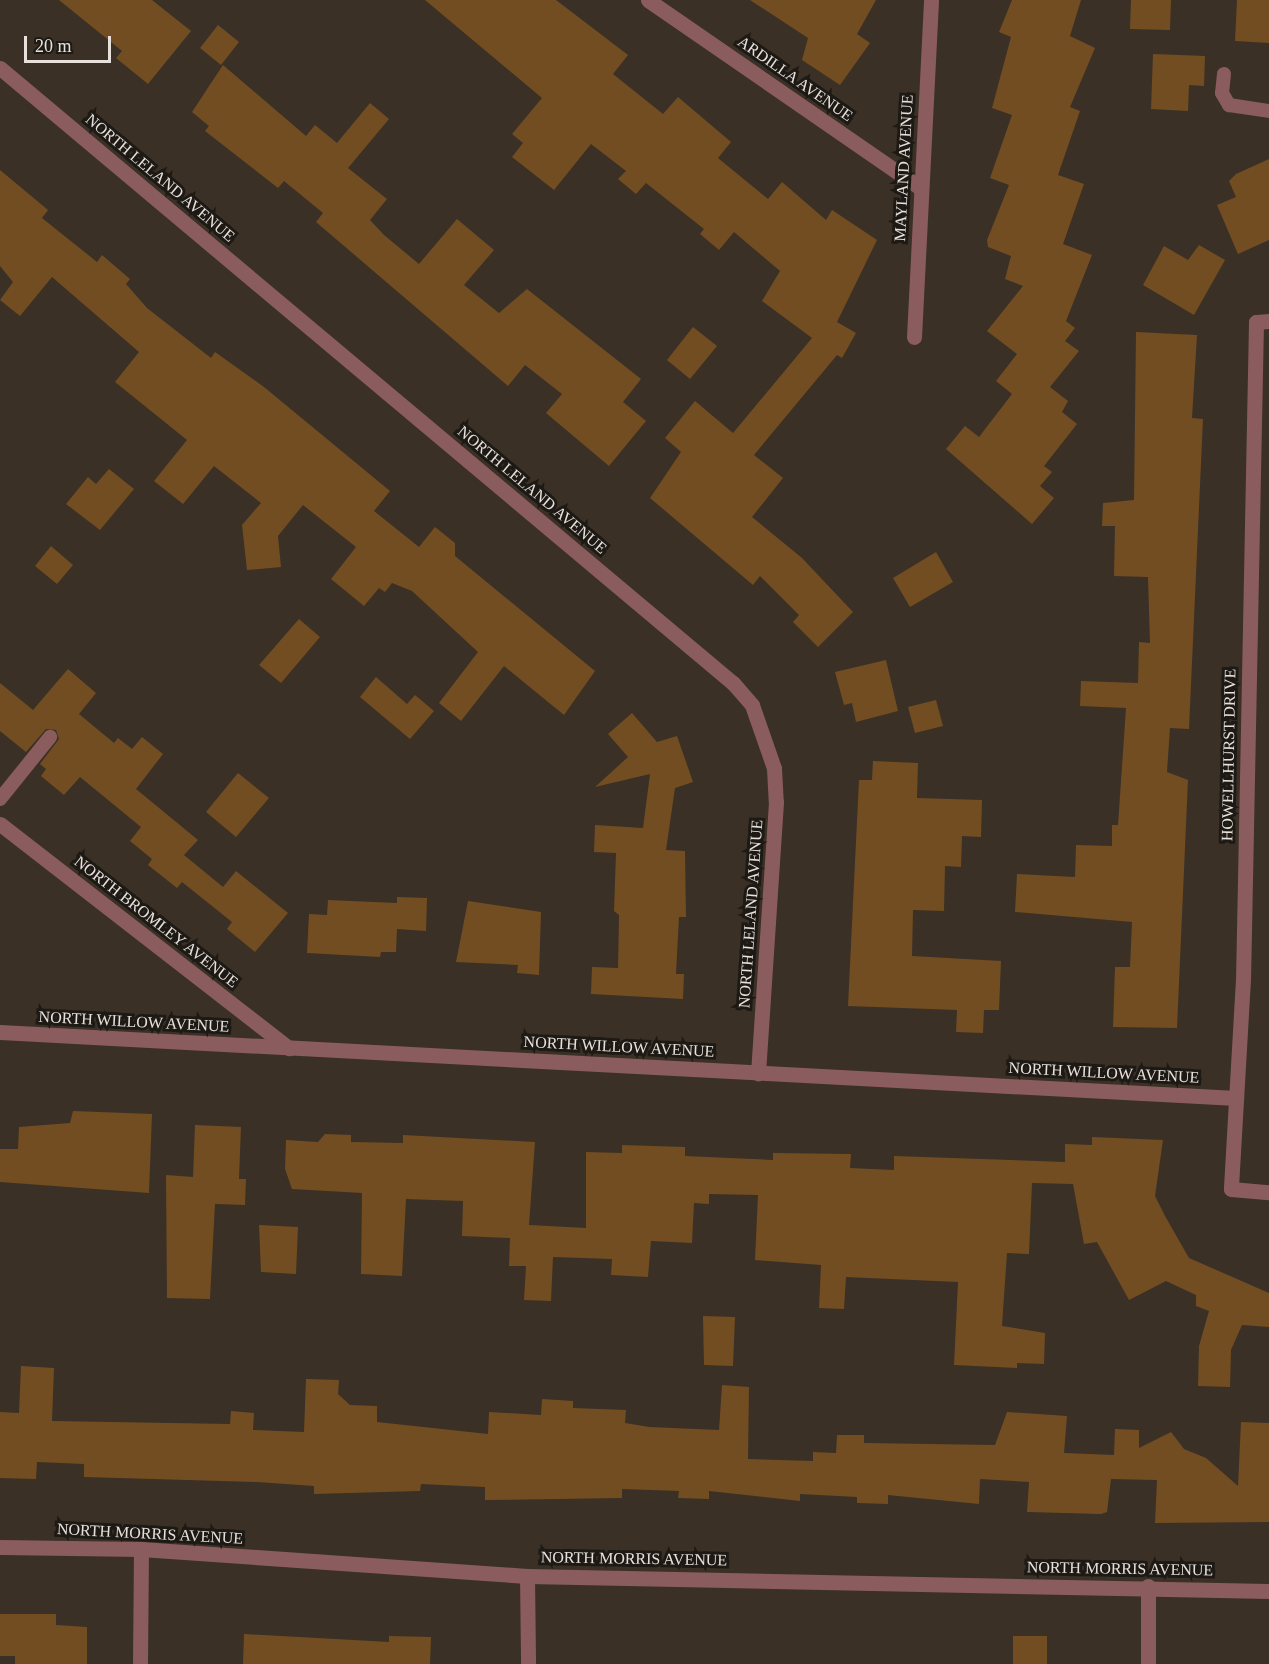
<!DOCTYPE html>
<html>
<head>
<meta charset="utf-8">
<style>
  body { margin:0 }
  #map { position:relative; width:1269px; height:1664px; overflow:hidden; background:#3a3026; font-family:Georgia,serif }
  div>[style] { position:absolute }
  [style*='--x'] { left:calc(var(--x)*1px); top:calc(var(--y)*1px); width:calc(var(--w)*1px); rotate:calc(var(--a)*1deg) }
  .building>* { inset:0; background:#724d22 }
  .service>* { height:14px; margin:-7px; padding:0 7px; transform-origin:7px; border-radius:7px; background:#8b5c5d }
  .minor>* { height:15px; margin:-7.5px; padding:0 7.5px; transform-origin:7.5px; border-radius:7.5px; background:#8b5c5d }
  span { translate:-50% -50%; white-space:nowrap; text-align:center; line-height:1.15; -webkit-text-stroke:6px #1d1914; paint-order:stroke }
  .street-label { font-size:16px; color:#e8e1db }
  .scale { position:absolute; left:24px; top:36px; width:87px; height:27px; box-sizing:border-box; border:3px solid #e8e1db; border-top:0; padding-left:8px; font-size:18px; line-height:21px; white-space:nowrap; color:#e8e1db; -webkit-text-stroke:4px #1d1914; paint-order:stroke }
</style>
</head>
<body>
<div id="map">
  <div class="building">
    <i style="clip-path:polygon(59px 0,152px 0,191px 31px,148px 84px,116px 58px,122px 51px)"></i>
    <i style="clip-path:polygon(425px 0,556px 0,628px 55px,613px 74px,663px 114px,678px 97px,731px 142px,718px 158px,768px 199px,782px 182px,826px 220px,832px 210px,877px 240px,837px 322px,856px 333px,842px 358px,837px 355px,754px 455px,783px 478px,752px 517px,802px 558px,853px 612px,818px 647px,793px 622px,799px 615px,760px 576px,753px 585px,650px 498px,681px 452px,665px 438px,695px 401px,733px 433px,812px 338px,762px 301px,780px 271px,734px 232px,719px 250px,700px 234px,704px 229px,646px 183px,636px 194px,618px 179px,626px 171px,591px 144px,554px 190px,512px 157px,523px 143px,512px 134px,542px 98px)"></i>
    <i style="clip-path:polygon(750px 0,876px 0,857px 34px,870px 43px,840px 85px,802px 60px,808px 38px)"></i>
    <i style="clip-path:polygon(1012px 0,1081px 0,1070px 36px,1095px 48px,1070px 107px,1080px 111px,1058px 175px,1084px 184px,1063px 244px,1092px 255px,1066px 321px,1075px 328px,1065px 341px,1079px 351px,1050px 387px,1068px 401px,1062px 412px,1077px 424px,1044px 466px,1052px 472px,1040px 486px,1054px 498px,1032px 524px,946px 449px,965px 426px,979px 437px,1012px 394px,996px 381px,1017px 354px,987px 331px,1023px 286px,1005px 279px,1011px 256px,988px 247px,987px 240px,1009px 185px,990px 178px,1012px 115px,992px 108px,1011px 37px,999px 32px)"></i>
    <i style="clip-path:polygon(1131px 0,1171px 0,1170px 30px,1130px 29px)"></i>
    <i style="clip-path:polygon(1237px 0,1269px 0,1269px 43px,1235px 41px)"></i>
    <i style="clip-path:polygon(218px 25px,239px 42px,221px 65px,200px 48px)"></i>
    <i style="clip-path:polygon(1153px 54px,1205px 56px,1204px 86px,1189px 85px,1188px 111px,1151px 109px)"></i>
    <i style="clip-path:polygon(223px 65px,306px 136px,315px 125px,337px 143px,370px 103px,389px 119px,348px 168px,387px 199px,370px 220px,384px 235px,419px 264px,457px 219px,494px 250px,464px 285px,499px 313px,527px 289px,641px 379px,623px 402px,646px 421px,609px 466px,546px 413px,562px 394px,525px 365px,508px 386px,316px 222px,323px 213px,284px 181px,278px 188px,205px 131px,209px 126px,192px 112px)"></i>
    <i style="clip-path:polygon(1269px 159px,1269px 240px,1238px 254px,1217px 205px,1236px 197px,1229px 181px,1236px 174px)"></i>
    <i style="clip-path:polygon(0 170px,48px 210px,42px 218px,97px 262px,102px 255px,130px 279px,126px 284px,147px 308px,211px 358px,215px 352px,264px 387px,390px 491px,374px 511px,419px 547px,435px 527px,455px 543px,455px 556px,595px 671px,564px 715px,504px 666px,461px 721px,439px 703px,478px 652px,412px 591px,392px 583px,385px 592px,379px 588px,364px 606px,331px 579px,356px 547px,303px 505px,278px 536px,281px 567px,247px 570px,242px 525px,261px 503px,214px 466px,183px 504px,154px 481px,187px 440px,115px 382px,139px 352px,52px 277px,20px 316px,0 300px,13px 282px,0 266px)"></i>
    <i style="clip-path:polygon(1199px 245px,1225px 260px,1194px 315px,1143px 285px,1164px 246px,1188px 260px)"></i>
    <i style="clip-path:polygon(693px 327px,717px 346px,690px 379px,667px 360px)"></i>
    <i style="clip-path:polygon(1136px 332px,1197px 335px,1192px 418px,1203px 419px,1189px 729px,1170px 728px,1167px 772px,1188px 780px,1177px 1028px,1113px 1027px,1115px 967px,1130px 967px,1132px 922px,1015px 912px,1017px 874px,1075px 877px,1076px 845px,1112px 846px,1112px 825px,1118px 825px,1126px 708px,1080px 706px,1081px 681px,1138px 683px,1139px 642px,1150px 643px,1148px 577px,1114px 576px,1115px 526px,1102px 526px,1103px 503px,1134px 500px)"></i>
    <i style="clip-path:polygon(109px 469px,134px 489px,100px 530px,66px 504px,88px 477px,96px 484px)"></i>
    <i style="clip-path:polygon(51px 546px,73px 565px,57px 584px,35px 566px)"></i>
    <i style="clip-path:polygon(936px 552px,953px 582px,910px 607px,893px 578px)"></i>
    <i style="clip-path:polygon(299px 619px,320px 637px,281px 683px,259px 665px)"></i>
    <i style="clip-path:polygon(886px 660px,898px 711px,856px 722px,852px 703px,844px 705px,835px 672px)"></i>
    <i style="clip-path:polygon(68px 669px,96px 693px,79px 714px,114px 743px,118px 738px,132px 749px,142px 737px,163px 754px,136px 789px,198px 840px,184px 855px,223px 887px,236px 871px,288px 913px,255px 952px,227px 929px,232px 922px,182px 882px,177px 888px,148px 865px,152px 859px,130px 841px,141px 827px,80px 777px,64px 795px,41px 776px,46px 769px,40px 764px,59px 739px,56px 730px,46px 729px,26px 752px,0 731px,0 683px,33px 710px)"></i>
    <i style="clip-path:polygon(376px 677px,407px 704px,415px 695px,434px 711px,410px 739px,360px 697px)"></i>
    <i style="clip-path:polygon(936px 700px,943px 726px,915px 733px,908px 707px)"></i>
    <i style="clip-path:polygon(632px 713px,657px 742px,677px 736px,693px 782px,675px 788px,666px 850px,685px 851px,686px 917px,679px 917px,676px 974px,684px 974px,683px 999px,591px 994px,592px 967px,618px 968px,619px 915px,614px 911px,616px 853px,594px 852px,595px 825px,643px 828px,650px 774px,595px 787px,628px 757px,608px 734px)"></i>
    <i style="clip-path:polygon(873px 761px,918px 763px,917px 798px,982px 800px,981px 837px,962px 836px,961px 867px,945px 866px,944px 911px,913px 910px,912px 956px,1001px 961px,999px 1010px,984px 1010px,983px 1033px,956px 1032px,957px 1010px,848px 1006px,859px 780px,872px 780px)"></i>
    <i style="clip-path:polygon(238px 773px,269px 798px,236px 837px,206px 812px)"></i>
    <i style="clip-path:polygon(397px 897px,427px 898px,426px 931px,397px 929px,396px 952px,381px 952px,380px 957px,307px 953px,309px 914px,327px 915px,328px 900px,397px 903px)"></i>
    <i style="clip-path:polygon(468px 901px,541px 912px,539px 975px,517px 973px,518px 965px,456px 962px)"></i>
    <i style="clip-path:polygon(73px 1111px,152px 1114px,149px 1193px,0 1182px,0 1149px,18px 1149px,19px 1127px,70px 1123px)"></i>
    <i style="clip-path:polygon(195px 1125px,241px 1127px,239px 1179px,246px 1179px,245px 1205px,215px 1204px,210px 1299px,167px 1298px,166px 1175px,193px 1177px)"></i>
    <i style="clip-path:polygon(325px 1134px,351px 1135px,351px 1142px,403px 1143px,403px 1135px,535px 1142px,529px 1225px,586px 1228px,586px 1152px,622px 1153px,622px 1145px,685px 1147px,685px 1156px,773px 1160px,773px 1153px,851px 1154px,850px 1168px,894px 1170px,894px 1156px,1065px 1162px,1065px 1144px,1092px 1145px,1092px 1137px,1163px 1140px,1155px 1196px,1165px 1216px,1189px 1258px,1269px 1293px,1269px 1327px,1242px 1325px,1231px 1350px,1230px 1387px,1198px 1386px,1199px 1346px,1209px 1311px,1196px 1306px,1196px 1295px,1166px 1281px,1129px 1300px,1097px 1242px,1084px 1244px,1073px 1184px,1032px 1183px,1029px 1254px,1007px 1253px,1002px 1326px,1045px 1333px,1044px 1364px,1017px 1363px,1017px 1368px,954px 1365px,958px 1282px,846px 1277px,844px 1309px,819px 1308px,821px 1265px,755px 1260px,758px 1195px,709px 1194px,709px 1204px,694px 1203px,692px 1243px,651px 1241px,648px 1277px,611px 1275px,612px 1259px,553px 1257px,551px 1301px,524px 1300px,526px 1266px,509px 1266px,510px 1238px,462px 1236px,463px 1201px,406px 1199px,402px 1276px,361px 1274px,362px 1193px,292px 1189px,285px 1169px,286px 1140px,318px 1142px)"></i>
    <i style="clip-path:polygon(259px 1225px,298px 1227px,296px 1274px,261px 1272px)"></i>
    <i style="clip-path:polygon(703px 1316px,735px 1317px,733px 1366px,704px 1365px)"></i>
    <i style="clip-path:polygon(21px 1366px,54px 1368px,52px 1421px,230px 1424px,231px 1411px,254px 1413px,253px 1430px,304px 1432px,306px 1379px,339px 1380px,338px 1394px,350px 1405px,377px 1406px,377px 1422px,488px 1434px,489px 1412px,541px 1415px,542px 1399px,573px 1401px,573px 1408px,626px 1410px,625px 1423px,649px 1427px,719px 1430px,722px 1385px,749px 1387px,748px 1459px,813px 1461px,813px 1452px,836px 1453px,837px 1435px,864px 1435px,864px 1443px,995px 1445px,1007px 1412px,1067px 1416px,1064px 1453px,1114px 1455px,1115px 1429px,1139px 1430px,1139px 1448px,1171px 1432px,1184px 1449px,1206px 1458px,1238px 1486px,1241px 1422px,1269px 1423px,1269px 1522px,1155px 1523px,1157px 1480px,1111px 1479px,1107px 1512px,1101px 1514px,1027px 1512px,1029px 1482px,980px 1479px,979px 1504px,888px 1495px,888px 1504px,857px 1503px,857px 1497px,800px 1494px,800px 1501px,709px 1491px,709px 1499px,678px 1498px,679px 1491px,622px 1489px,622px 1498px,485px 1500px,485px 1487px,421px 1484px,420px 1491px,314px 1494px,314px 1486px,257px 1482px,84px 1477px,84px 1464px,37px 1462px,36px 1479px,0 1478px,0 1412px,19px 1413px)"></i>
    <i style="clip-path:polygon(0 1614px,56px 1614px,56px 1625px,87px 1627px,87px 1664px,15px 1664px,15px 1656px,0 1656px)"></i>
    <i style="clip-path:polygon(244px 1634px,389px 1642px,389px 1636px,431px 1637px,430px 1664px,243px 1664px)"></i>
    <i style="clip-path:polygon(1013px 1636px,1047px 1636px,1047px 1664px,1013px 1664px)"></i>
  </div>
  <div class="service">
    <i style="--x:1224;--y:74;--w:19;--a:96"></i>
    <i style="--x:1222;--y:93;--w:14;--a:60"></i>
    <i style="--x:1229;--y:105;--w:40;--a:8.5"></i>
    <i style="--x:0;--y:799;--w:80;--a:-51.1"></i>
  </div>
  <div class="minor">
    <i style="--x:648;--y:0;--w:331;--a:34.6"></i>
    <i style="--x:0;--y:68;--w:957;--a:40"></i>
    <i style="--x:733;--y:683;--w:29;--a:49"></i>
    <i style="--x:752;--y:705;--w:67;--a:70.8"></i>
    <i style="--x:774;--y:768;--w:34;--a:87"></i>
    <i style="--x:776;--y:802;--w:272;--a:93.8"></i>
    <i style="--x:1269;--y:321;--w:13;--a:176"></i>
    <i style="--x:1256;--y:322;--w:657;--a:91.13"></i>
    <i style="--x:1243;--y:979;--w:210;--a:93.3"></i>
    <i style="--x:1231;--y:1189;--w:38;--a:5"></i>
    <i style="--x:914;--y:337;--w:337;--a:-87.1"></i>
    <i style="--x:0;--y:824;--w:366;--a:37.8"></i>
    <i style="--x:0;--y:1032;--w:1238;--a:3.06"></i>
    <i style="--x:0;--y:1547;--w:141;--a:0.8"></i>
    <i style="--x:141;--y:1549;--w:387;--a:4"></i>
    <i style="--x:527;--y:1576;--w:742;--a:1.16"></i>
    <i style="--x:527;--y:1576;--w:88;--a:89.3"></i>
    <i style="--x:140;--y:1664;--w:115;--a:-89.5"></i>
    <i style="--x:1148;--y:1664;--w:78;--a:-90"></i>
  </div>
  <div class="street-label">
    <span style="left:795px;top:79px;rotate:35deg">ARDILLA AVENUE</span>
    <span style="left:904px;top:168px;rotate:-87deg">MAYLAND AVENUE</span>
    <span style="left:160px;top:178px;rotate:40deg">NORTH LELAND AVENUE</span>
    <span style="left:532px;top:490px;rotate:40deg">NORTH LELAND AVENUE</span>
    <span style="left:1229px;top:755px;rotate:-89deg">HOWELLHURST DRIVE</span>
    <span style="left:751px;top:914px;rotate:-86deg">NORTH LELAND AVENUE</span>
    <span style="left:156px;top:922px;rotate:38deg">NORTH BROMLEY AVENUE</span>
    <span style="left:134px;top:1022px;rotate:3deg">NORTH WILLOW AVENUE</span>
    <span style="left:619px;top:1047px;rotate:3deg">NORTH WILLOW AVENUE</span>
    <span style="left:1104px;top:1073px;rotate:3deg">NORTH WILLOW AVENUE</span>
    <span style="left:150px;top:1534px;rotate:3deg">NORTH MORRIS AVENUE</span>
    <span style="left:634px;top:1559px;rotate:1deg">NORTH MORRIS AVENUE</span>
    <span style="left:1120px;top:1569px;rotate:1deg">NORTH MORRIS AVENUE</span>
  </div>
  <div class="scale">20 m</div>
</div>
</body>
</html>
